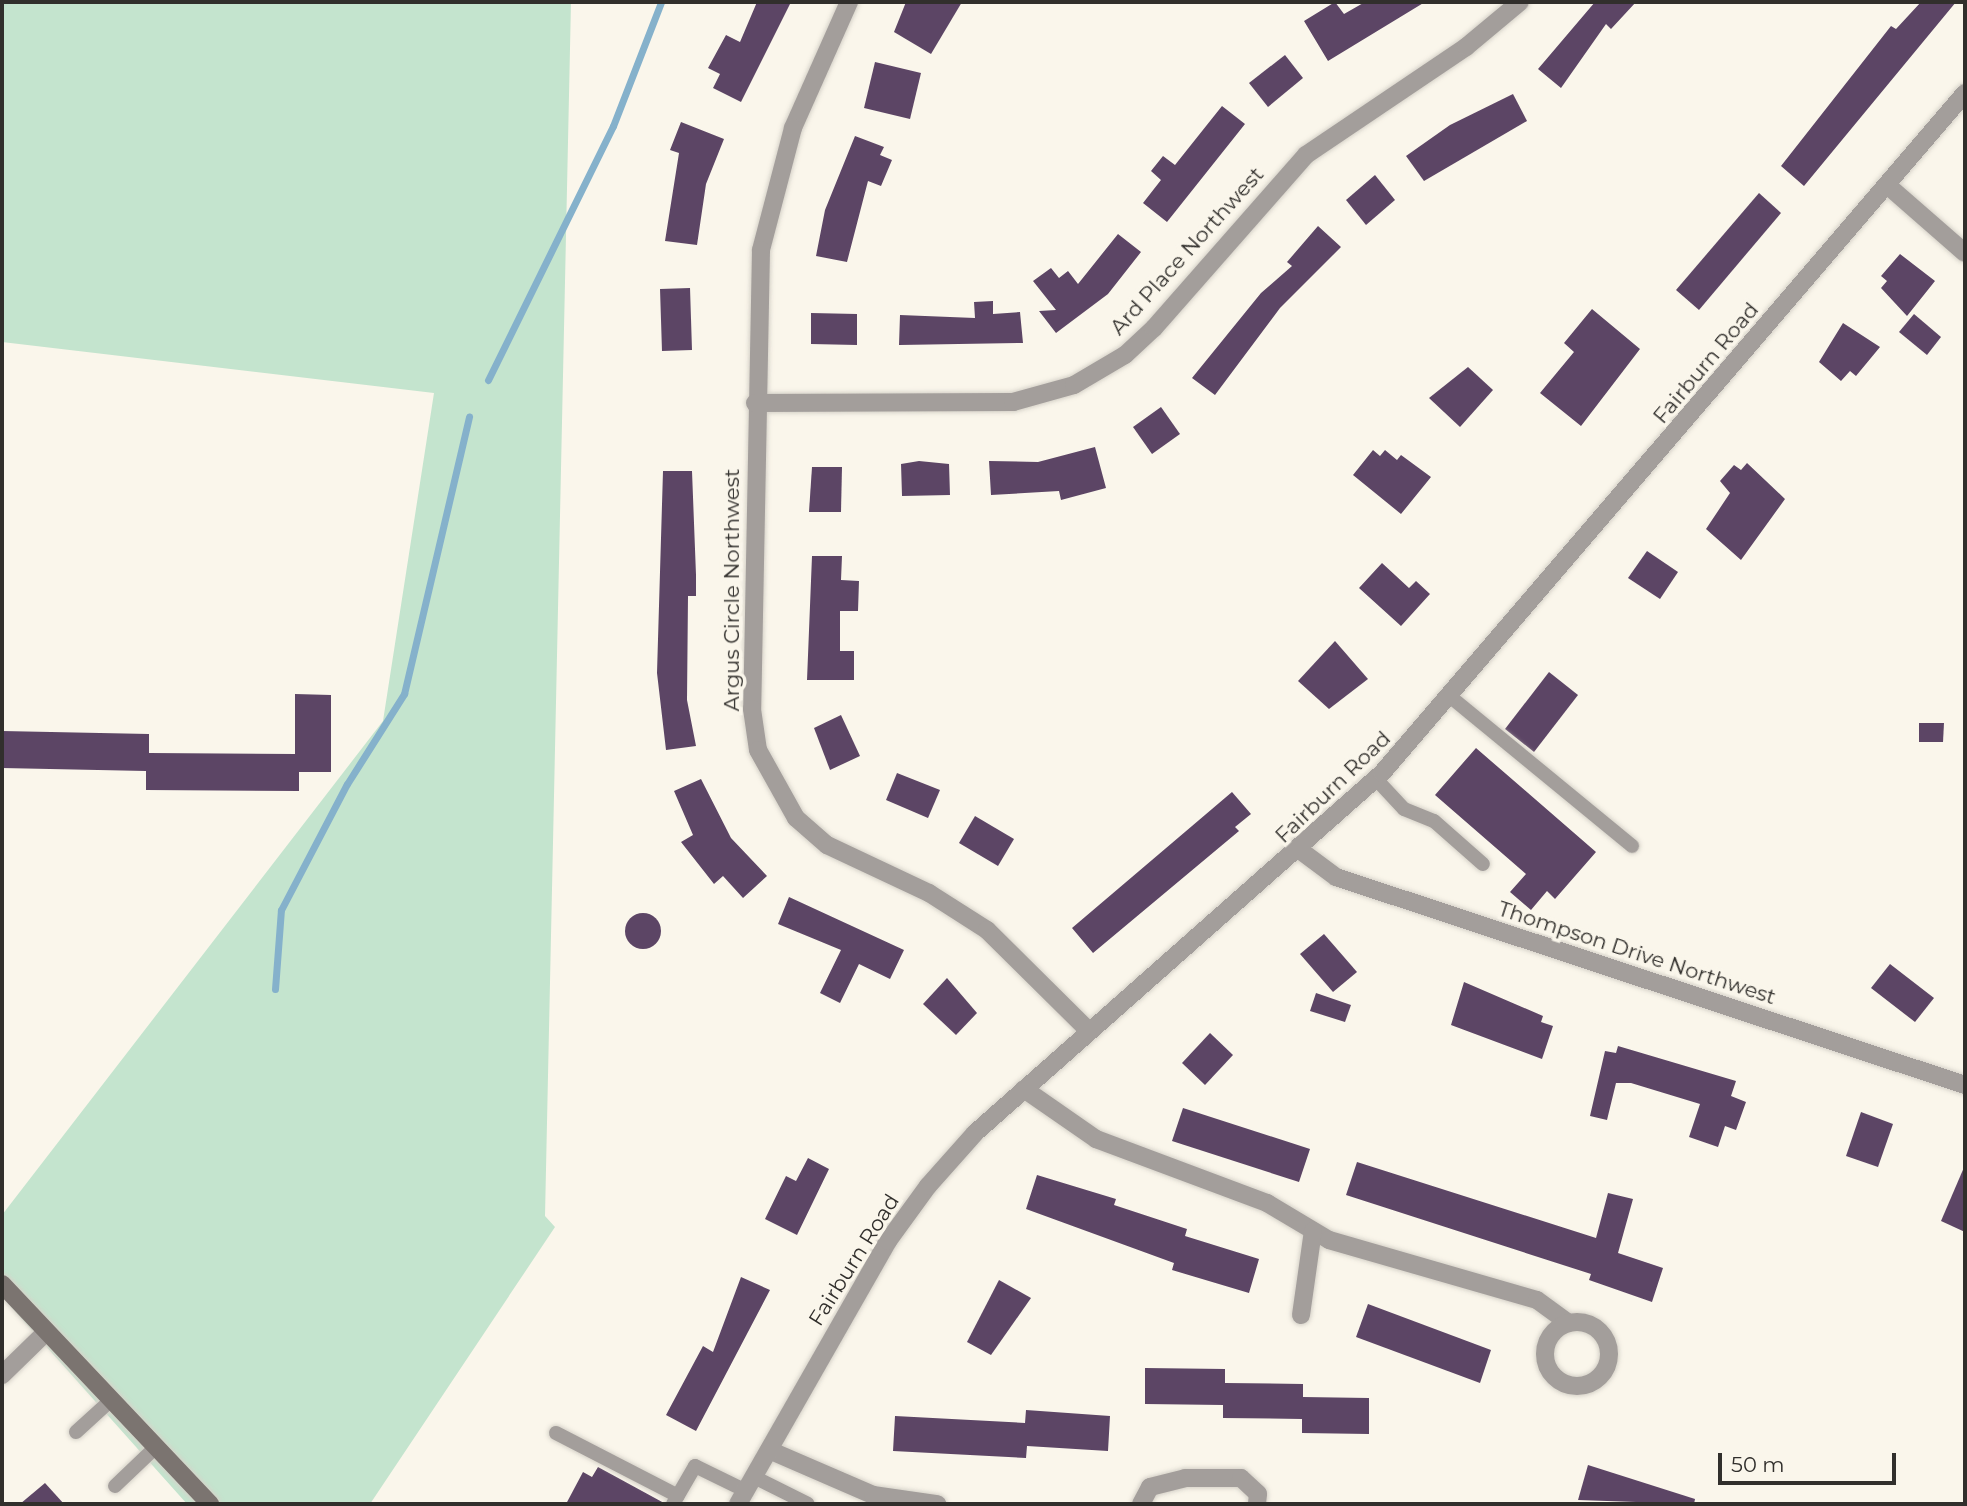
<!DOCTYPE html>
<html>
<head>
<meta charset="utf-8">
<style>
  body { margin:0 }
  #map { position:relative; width:1967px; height:1506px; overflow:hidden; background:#faf6eb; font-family:Montserrat,sans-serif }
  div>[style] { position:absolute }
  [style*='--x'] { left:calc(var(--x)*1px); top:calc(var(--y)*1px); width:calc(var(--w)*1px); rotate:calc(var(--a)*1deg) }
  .green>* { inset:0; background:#c4e4ce }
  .stream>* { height:7px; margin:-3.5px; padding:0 3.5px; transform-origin:3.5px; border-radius:3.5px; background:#85b1cb }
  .building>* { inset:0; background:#5c4565 }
  .round { border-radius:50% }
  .roads { filter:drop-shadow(0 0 2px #d6d2c9) drop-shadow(0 0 2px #d6d2c9) }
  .service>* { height:14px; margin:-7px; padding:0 7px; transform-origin:7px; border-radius:7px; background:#a39e9b }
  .minor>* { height:18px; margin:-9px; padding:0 9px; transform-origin:9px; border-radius:9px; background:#a39e9b }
  .minor>.ring { margin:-9px; padding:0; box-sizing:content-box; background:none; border:18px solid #a39e9b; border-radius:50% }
  .tertiary>* { height:18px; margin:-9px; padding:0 9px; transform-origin:9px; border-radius:9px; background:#a39e9b }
  .secondary>* { height:18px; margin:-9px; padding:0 9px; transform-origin:9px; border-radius:9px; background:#7b7470 }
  span { translate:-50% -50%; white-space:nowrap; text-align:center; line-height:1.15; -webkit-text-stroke:7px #faf6eb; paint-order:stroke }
  .street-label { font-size:21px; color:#312f2c }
  .frame { position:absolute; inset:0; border:4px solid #312f2c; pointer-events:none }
  .scale { position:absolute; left:1718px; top:1453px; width:178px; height:32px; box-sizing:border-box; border:4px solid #312f2c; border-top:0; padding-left:9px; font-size:21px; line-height:24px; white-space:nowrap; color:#312f2c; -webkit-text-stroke:5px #faf6eb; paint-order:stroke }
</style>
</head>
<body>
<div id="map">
  <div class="green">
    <i style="clip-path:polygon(2px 2px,571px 2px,545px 1216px,555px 1227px,370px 1504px,187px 1504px,2px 1297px,2px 1215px,383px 721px,434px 393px,2px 342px)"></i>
  </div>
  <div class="stream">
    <i style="--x:488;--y:380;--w:283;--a:-63.8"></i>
    <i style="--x:613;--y:126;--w:133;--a:-68.8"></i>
    <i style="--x:275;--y:989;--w:79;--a:-85.7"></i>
    <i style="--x:281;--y:910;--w:142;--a:-62.4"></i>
    <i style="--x:347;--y:784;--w:107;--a:-57.7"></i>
    <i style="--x:404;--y:694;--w:285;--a:-76.8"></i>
  </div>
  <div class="building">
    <i style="clip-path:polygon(757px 2px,791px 2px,741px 102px,713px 88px,720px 74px,708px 68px,726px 35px,740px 42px)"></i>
    <i style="clip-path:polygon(906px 2px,962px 2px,931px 54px,894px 32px)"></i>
    <i style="clip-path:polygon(1335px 2px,1344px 14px,1365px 2px,1425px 2px,1328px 61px,1304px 21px)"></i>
    <i style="clip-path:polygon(1595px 2px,1636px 2px,1611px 29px,1606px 24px,1561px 88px,1538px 69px)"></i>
    <i style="clip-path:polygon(1921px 2px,1956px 2px,1804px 186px,1781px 166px,1891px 26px,1896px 29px)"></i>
    <i style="clip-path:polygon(1285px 55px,1303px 78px,1268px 107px,1249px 83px)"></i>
    <i style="clip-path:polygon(875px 62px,921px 73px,910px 119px,864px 108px)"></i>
    <i style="clip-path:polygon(1513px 94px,1527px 121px,1424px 181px,1406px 156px,1450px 125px)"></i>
    <i style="clip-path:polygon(1222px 106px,1245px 124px,1167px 222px,1143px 203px,1161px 180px,1151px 171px,1163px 156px,1175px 165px)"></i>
    <i style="clip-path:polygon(681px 122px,724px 139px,706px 184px,697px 245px,665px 241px,679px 153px,670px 150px)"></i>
    <i style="clip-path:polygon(855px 136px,884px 147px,880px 155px,892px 160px,881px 186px,868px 181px,847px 262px,816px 256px,825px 210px)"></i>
    <i style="clip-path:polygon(1375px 175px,1395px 200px,1366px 225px,1346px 200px)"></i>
    <i style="clip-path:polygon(1759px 193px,1781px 213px,1699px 310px,1676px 290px)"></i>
    <i style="clip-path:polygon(1318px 226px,1341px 247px,1280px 308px,1215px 395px,1192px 378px,1261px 293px,1292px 266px,1287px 262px)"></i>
    <i style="clip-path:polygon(1118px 234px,1141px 252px,1108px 294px,1056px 333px,1039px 311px,1056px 310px,1033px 281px,1051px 268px,1059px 278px,1068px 271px,1078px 284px)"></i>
    <i style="clip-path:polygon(1900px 254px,1935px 281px,1907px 316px,1881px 288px,1887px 281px,1881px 276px)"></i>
    <i style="clip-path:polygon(690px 288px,692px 350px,662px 351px,660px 289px)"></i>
    <i style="clip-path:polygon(993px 301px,993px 314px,1020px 312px,1023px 343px,899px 345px,900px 315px,975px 318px,974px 302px)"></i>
    <i style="clip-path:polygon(1592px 309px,1640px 349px,1581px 426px,1540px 393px,1574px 352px,1564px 343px)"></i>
    <i style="clip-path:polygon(811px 313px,857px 314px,857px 345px,811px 344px)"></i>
    <i style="clip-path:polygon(1914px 314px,1941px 337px,1927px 355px,1899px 332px)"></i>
    <i style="clip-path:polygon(1843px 323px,1880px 347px,1856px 376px,1850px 371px,1841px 381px,1819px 362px)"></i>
    <i style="clip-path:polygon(1468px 367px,1493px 390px,1460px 427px,1429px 398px)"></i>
    <i style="clip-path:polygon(1161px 407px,1180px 434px,1152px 454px,1133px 427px)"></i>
    <i style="clip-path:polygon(1095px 447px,1106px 488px,1061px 500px,1059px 491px,991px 495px,989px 461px,1038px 462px)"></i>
    <i style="clip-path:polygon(1373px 450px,1380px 456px,1385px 450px,1397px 460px,1401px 455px,1431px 477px,1401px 514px,1353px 475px)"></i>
    <i style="clip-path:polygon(919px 461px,949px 464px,950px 495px,902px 496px,901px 464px)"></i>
    <i style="clip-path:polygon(1747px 463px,1785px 499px,1741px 560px,1706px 529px,1730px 493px,1720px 481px,1734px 465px,1741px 470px)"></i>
    <i style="clip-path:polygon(812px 467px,842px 467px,841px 512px,809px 512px)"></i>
    <i style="clip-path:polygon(663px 471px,692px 471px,696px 575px,696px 596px,688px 596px,687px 700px,696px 746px,666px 750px,657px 673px)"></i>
    <i style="clip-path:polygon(1647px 551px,1678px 572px,1660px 599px,1628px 578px)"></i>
    <i style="clip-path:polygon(812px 556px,842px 556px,841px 580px,859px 581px,858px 611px,840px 611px,840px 651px,854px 651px,854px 680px,807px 680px)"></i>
    <i style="clip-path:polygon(1382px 563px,1409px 588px,1416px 581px,1430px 594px,1401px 626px,1359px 588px)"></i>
    <i style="clip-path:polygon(1335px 641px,1368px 679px,1329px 709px,1298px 681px)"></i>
    <i style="clip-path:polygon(1549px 672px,1578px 695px,1534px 752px,1505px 729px)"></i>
    <i style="clip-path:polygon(295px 694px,331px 695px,331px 772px,299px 772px,299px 791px,146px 790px,146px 771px,2px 768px,2px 731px,149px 734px,149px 753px,295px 754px)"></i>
    <i style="clip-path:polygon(841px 715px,860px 756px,830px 770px,814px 728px)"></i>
    <i style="clip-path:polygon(1919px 723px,1944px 723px,1943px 742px,1919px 742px)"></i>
    <i style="clip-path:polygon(1476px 748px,1596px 852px,1555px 899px,1547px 891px,1531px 910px,1510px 892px,1526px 874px,1435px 795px)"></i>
    <i style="clip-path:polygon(897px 773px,940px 790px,928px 818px,886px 800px)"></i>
    <i style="clip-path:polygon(701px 779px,731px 838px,767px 876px,743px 898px,723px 876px,714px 884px,681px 842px,693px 835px,674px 791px)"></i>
    <i style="clip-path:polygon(1232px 792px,1251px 814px,1235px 827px,1239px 831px,1093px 953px,1072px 928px)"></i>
    <i style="clip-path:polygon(975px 816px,1014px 839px,998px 866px,959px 843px)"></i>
    <i style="clip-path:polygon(789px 897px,904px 950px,890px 979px,859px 964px,840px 1003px,820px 993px,841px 950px,778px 924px)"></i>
    <i class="round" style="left:625px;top:913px;width:36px;height:36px"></i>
    <i style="clip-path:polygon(1324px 934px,1357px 972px,1333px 992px,1300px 954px)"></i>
    <i style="clip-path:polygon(1890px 964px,1934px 998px,1915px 1022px,1871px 988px)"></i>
    <i style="clip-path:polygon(947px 978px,977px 1013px,956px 1035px,923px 1004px)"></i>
    <i style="clip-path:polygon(1464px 982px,1543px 1016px,1541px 1022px,1553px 1026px,1542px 1059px,1451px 1025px)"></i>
    <i style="clip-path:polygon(1316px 993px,1351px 1005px,1345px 1022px,1310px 1011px)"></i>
    <i style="clip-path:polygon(1210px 1033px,1233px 1055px,1205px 1085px,1182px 1063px)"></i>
    <i style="clip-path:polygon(1618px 1046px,1736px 1081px,1731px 1096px,1746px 1102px,1736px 1130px,1725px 1126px,1718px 1147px,1689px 1137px,1700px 1104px,1631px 1083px,1616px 1083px,1607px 1120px,1590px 1116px,1605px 1051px,1616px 1053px)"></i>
    <i style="clip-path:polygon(1183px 1108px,1310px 1149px,1299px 1182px,1172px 1141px)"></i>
    <i style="clip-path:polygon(1861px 1112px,1893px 1124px,1878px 1167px,1846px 1156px)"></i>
    <i style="clip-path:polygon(808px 1158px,829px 1169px,797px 1235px,765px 1219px,786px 1176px,796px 1181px)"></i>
    <i style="clip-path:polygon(1357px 1162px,1596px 1238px,1608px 1193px,1633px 1199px,1618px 1253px,1663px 1268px,1652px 1302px,1589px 1280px,1591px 1274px,1346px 1195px)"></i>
    <i style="clip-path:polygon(1965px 1165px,1965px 1232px,1941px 1221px)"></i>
    <i style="clip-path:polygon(1037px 1175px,1116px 1199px,1114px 1205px,1187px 1229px,1185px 1236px,1259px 1259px,1249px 1293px,1172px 1270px,1174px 1263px,1026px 1209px)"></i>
    <i style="clip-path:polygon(741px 1277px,770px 1290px,696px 1431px,666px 1415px,703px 1346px,713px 1352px)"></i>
    <i style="clip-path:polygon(999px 1280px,1031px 1298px,991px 1355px,967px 1342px)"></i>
    <i style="clip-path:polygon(1368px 1304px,1491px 1350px,1480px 1383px,1356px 1337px)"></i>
    <i style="clip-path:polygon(1145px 1368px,1225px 1369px,1225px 1383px,1303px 1384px,1303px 1397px,1369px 1398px,1369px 1434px,1302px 1433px,1302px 1419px,1223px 1418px,1223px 1405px,1145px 1404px)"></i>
    <i style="clip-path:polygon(1026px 1410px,1110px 1416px,1108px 1451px,1027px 1446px,1026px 1458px,893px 1451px,895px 1416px,1025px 1423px)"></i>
    <i style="clip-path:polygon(1588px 1465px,1695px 1499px,1694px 1504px,1578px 1500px)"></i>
    <i style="clip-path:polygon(598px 1467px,664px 1503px,663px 1504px,566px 1504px,583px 1472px,592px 1477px)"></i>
    <i style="clip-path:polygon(45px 1483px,64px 1504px,20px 1504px)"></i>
  </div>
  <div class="roads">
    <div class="service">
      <i style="--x:1452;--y:698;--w:233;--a:39.4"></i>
      <i style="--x:1376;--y:779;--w:41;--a:47"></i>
      <i style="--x:1404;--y:809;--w:32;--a:22"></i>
      <i style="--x:1434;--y:821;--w:65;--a:41.3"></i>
      <i style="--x:76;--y:1432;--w:47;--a:-42.4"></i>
      <i style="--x:556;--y:1433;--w:137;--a:27.3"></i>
      <i style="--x:754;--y:1477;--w:60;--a:26.6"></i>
      <i style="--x:115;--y:1486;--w:57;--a:-43.6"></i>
      <i style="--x:673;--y:1504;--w:44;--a:-59.9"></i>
      <i style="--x:695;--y:1466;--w:57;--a:26.1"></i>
    </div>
    <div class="minor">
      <i style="--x:849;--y:2;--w:138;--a:114"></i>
      <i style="--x:793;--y:128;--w:126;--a:104.7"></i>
      <i style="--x:761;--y:250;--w:459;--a:91.1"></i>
      <i style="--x:752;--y:709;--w:41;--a:81.7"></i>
      <i style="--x:758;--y:750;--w:78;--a:60.8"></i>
      <i style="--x:796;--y:818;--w:41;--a:41.1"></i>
      <i style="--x:827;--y:845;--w:113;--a:25.2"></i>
      <i style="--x:929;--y:893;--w:69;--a:32.5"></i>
      <i style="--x:987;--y:930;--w:144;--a:44.7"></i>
      <i style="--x:1887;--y:185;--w:103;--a:41.1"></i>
      <i style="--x:755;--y:403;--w:258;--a:-0.2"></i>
      <i style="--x:1013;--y:402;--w:63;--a:-15.6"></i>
      <i style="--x:1074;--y:385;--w:59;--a:-30.5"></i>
      <i style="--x:1125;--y:355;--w:40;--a:-43"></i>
      <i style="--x:1154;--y:328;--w:230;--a:-48.7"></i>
      <i style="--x:1306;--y:155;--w:193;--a:-34"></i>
      <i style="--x:1466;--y:47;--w:70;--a:-39.8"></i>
      <i style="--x:1301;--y:851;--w:44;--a:36.6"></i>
      <i style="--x:1336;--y:877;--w:662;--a:18.3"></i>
      <i style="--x:1024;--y:1089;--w:88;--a:34.8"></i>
      <i style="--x:1096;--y:1139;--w:183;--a:20.5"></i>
      <i style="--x:1267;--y:1203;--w:72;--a:30.8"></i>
      <i style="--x:1329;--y:1240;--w:216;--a:16.1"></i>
      <i style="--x:1537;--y:1300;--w:39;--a:36"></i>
      <i style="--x:1301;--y:1315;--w:85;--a:-81.9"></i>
      <i class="ring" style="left:1545px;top:1322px;width:46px;height:46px"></i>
      <i style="--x:769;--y:1450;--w:113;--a:23.4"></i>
      <i style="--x:873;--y:1495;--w:65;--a:8"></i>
      <i style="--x:1141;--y:1504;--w:19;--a:-62"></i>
      <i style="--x:1150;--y:1487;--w:36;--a:-14"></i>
      <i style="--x:1185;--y:1478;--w:56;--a:0"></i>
      <i style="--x:1241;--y:1478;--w:23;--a:43"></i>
      <i style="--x:1258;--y:1494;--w:10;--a:96"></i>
    </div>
    <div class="tertiary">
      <i style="--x:2;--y:1375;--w:62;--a:-44.3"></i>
      <i style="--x:738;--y:1504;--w:303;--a:-60.3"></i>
      <i style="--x:888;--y:1241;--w:68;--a:-54"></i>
      <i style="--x:928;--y:1186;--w:71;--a:-48.4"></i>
      <i style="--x:975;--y:1133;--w:543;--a:-41.49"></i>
      <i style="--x:1382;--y:773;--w:896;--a:-49.39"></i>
    </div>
    <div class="secondary">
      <i style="--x:2;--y:1284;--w:303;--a:46.6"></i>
    </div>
  </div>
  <div class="street-label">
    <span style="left:1187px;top:251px;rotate:-48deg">Ard Place Northwest</span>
    <span style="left:1706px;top:363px;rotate:-50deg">Fairburn Road</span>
    <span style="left:732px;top:590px;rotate:-90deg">Argus Circle Northwest</span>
    <span style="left:1333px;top:787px;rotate:-44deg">Fairburn Road</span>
    <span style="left:1637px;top:953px;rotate:18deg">Thompson Drive Northwest</span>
    <span style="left:854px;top:1260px;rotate:-58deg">Fairburn Road</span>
  </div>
  <div class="frame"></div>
  <div class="scale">50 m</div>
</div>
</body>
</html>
